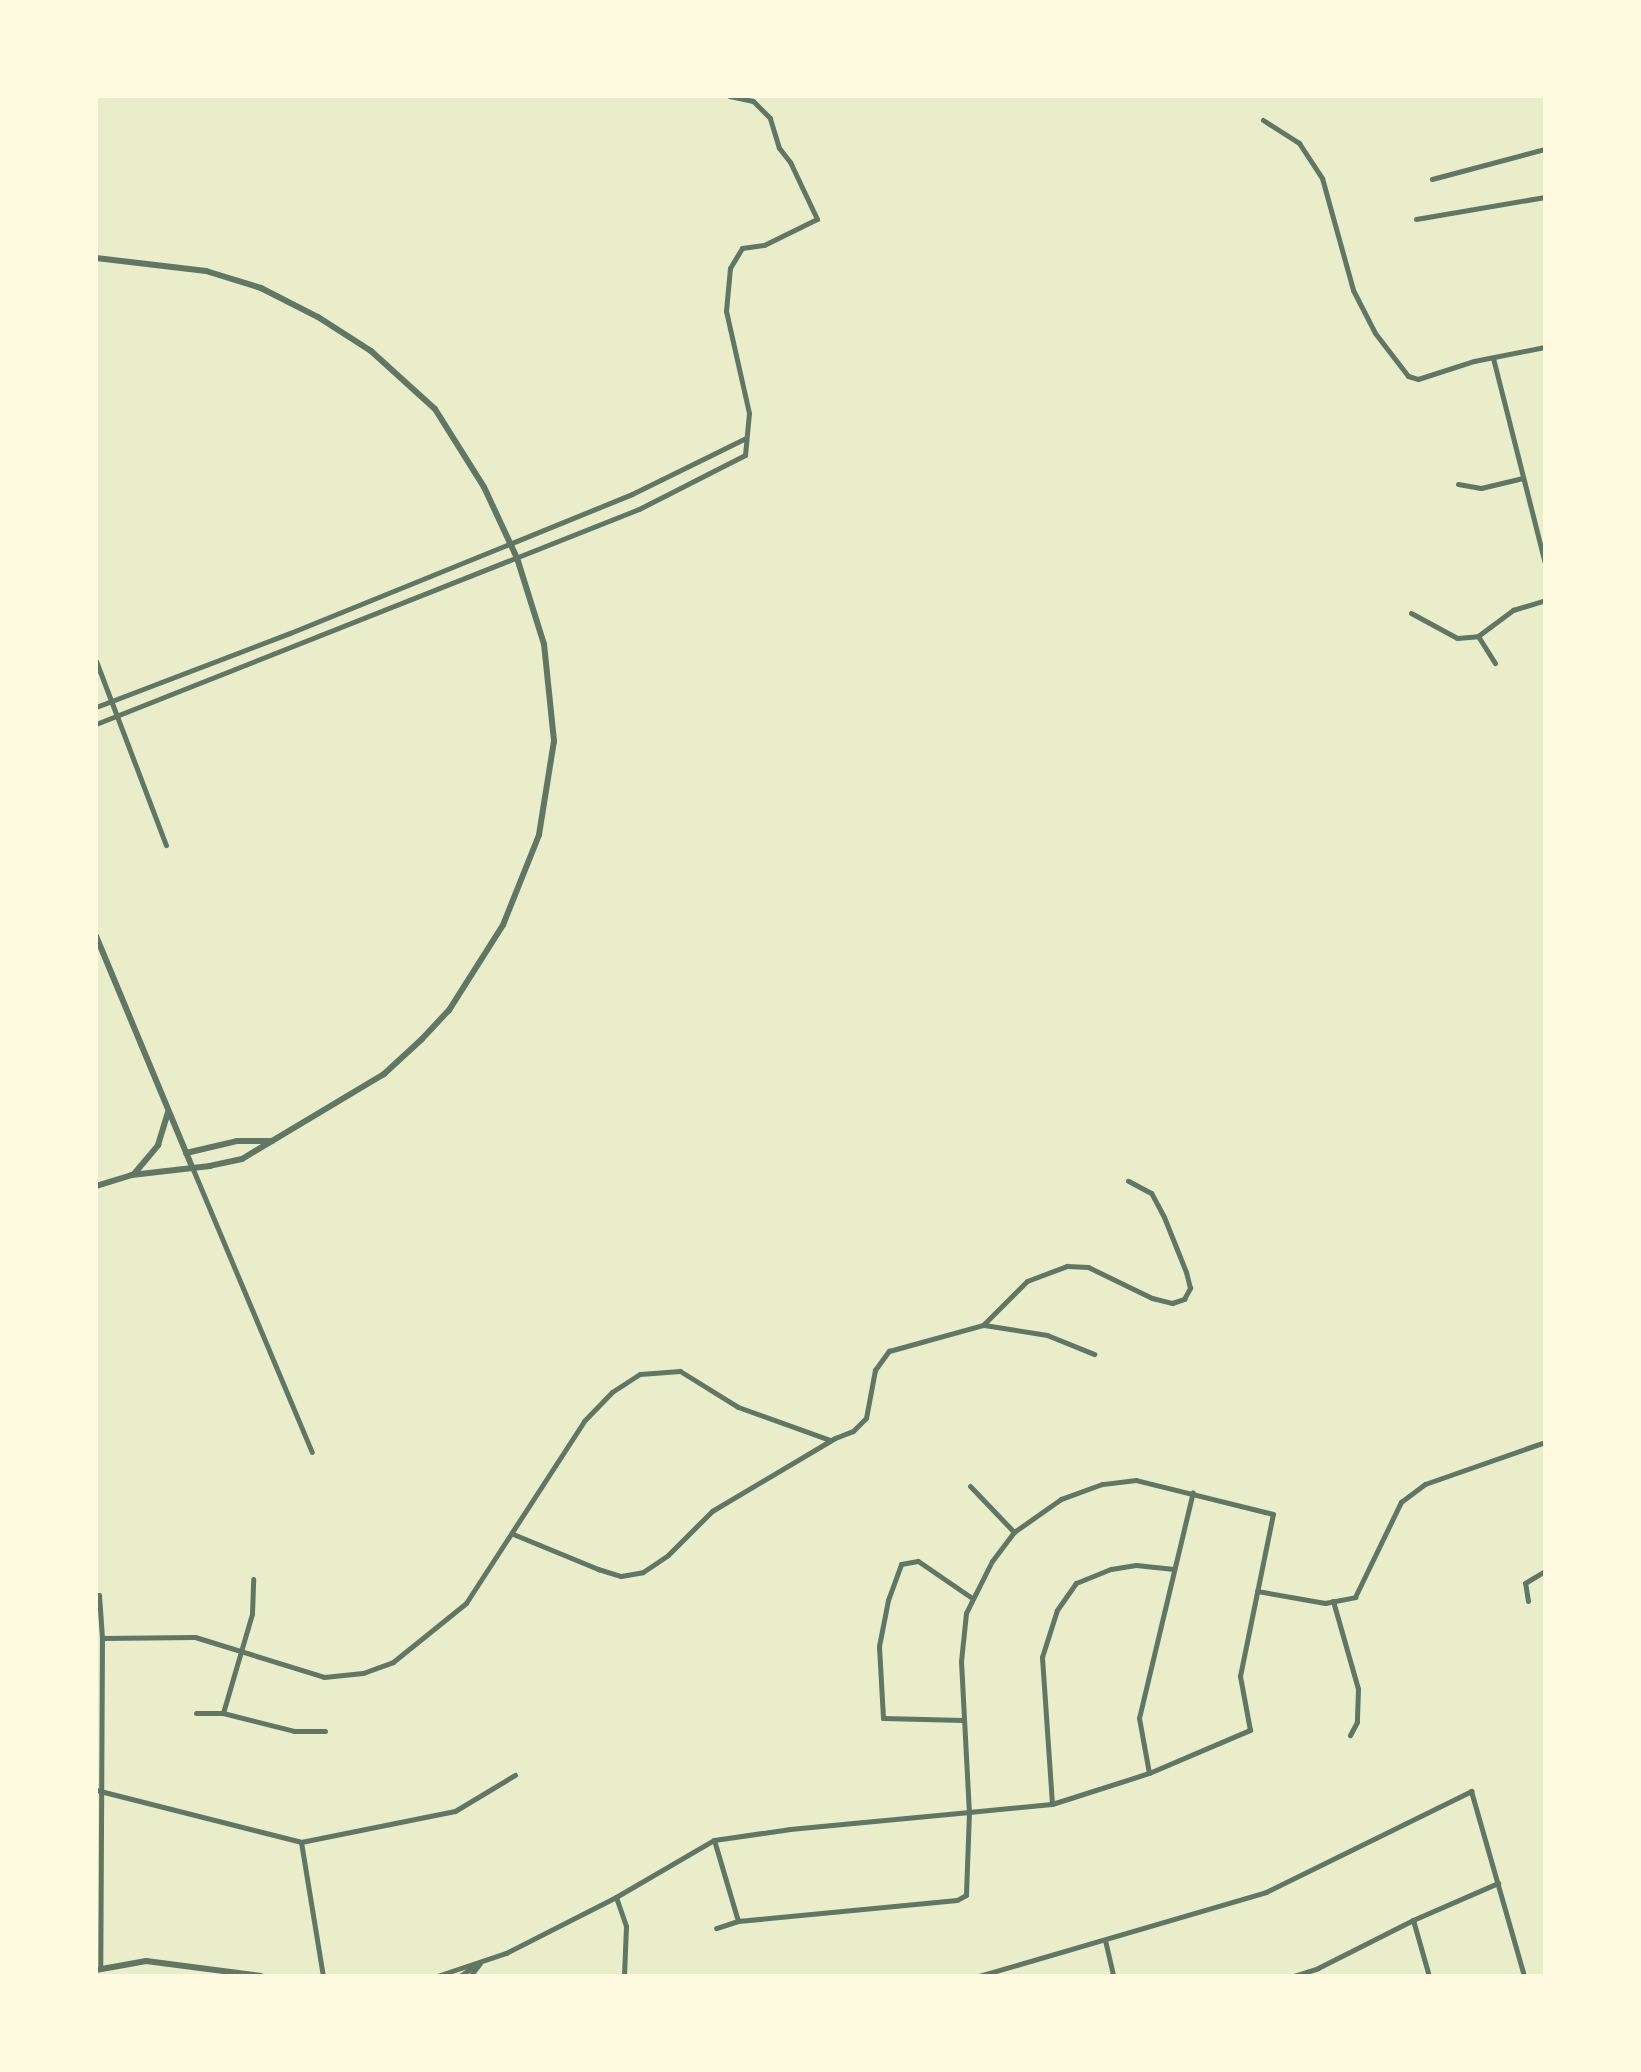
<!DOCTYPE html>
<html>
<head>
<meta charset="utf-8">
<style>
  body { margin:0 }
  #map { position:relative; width:1641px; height:2072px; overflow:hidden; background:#e9edc9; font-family:"Asap Condensed",sans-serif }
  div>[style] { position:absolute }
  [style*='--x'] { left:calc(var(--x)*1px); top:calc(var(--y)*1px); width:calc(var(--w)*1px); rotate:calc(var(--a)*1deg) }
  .minor>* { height:5px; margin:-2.5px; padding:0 2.5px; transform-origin:2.5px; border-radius:2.5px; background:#617663 }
  .tertiary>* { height:6px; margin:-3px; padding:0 3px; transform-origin:3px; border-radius:3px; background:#617663 }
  span { translate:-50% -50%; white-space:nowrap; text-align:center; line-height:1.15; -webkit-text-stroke:6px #fefae0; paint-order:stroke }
  .frame { position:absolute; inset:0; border:98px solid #fefae0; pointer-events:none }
</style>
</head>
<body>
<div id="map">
  <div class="minor">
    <i style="--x:1263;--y:120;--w:43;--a:32.6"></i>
    <i style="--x:1299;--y:143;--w:42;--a:56.7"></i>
    <i style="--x:1322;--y:178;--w:116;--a:74.5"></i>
    <i style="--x:1353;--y:290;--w:48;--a:62.9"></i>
    <i style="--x:1375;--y:333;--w:54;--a:52.5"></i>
    <i style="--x:1408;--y:376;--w:10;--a:17"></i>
    <i style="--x:1418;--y:379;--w:59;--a:-17.8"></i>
    <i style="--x:1474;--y:361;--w:72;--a:-11.2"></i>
    <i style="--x:1432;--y:179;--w:117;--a:-14.9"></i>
    <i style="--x:1416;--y:219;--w:131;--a:-9.7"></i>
    <i style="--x:1493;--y:358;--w:212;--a:75.8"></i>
    <i style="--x:1458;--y:484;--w:23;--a:10"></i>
    <i style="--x:1481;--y:488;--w:43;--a:-13.4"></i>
    <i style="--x:1411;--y:613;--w:52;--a:28.5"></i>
    <i style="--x:1457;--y:638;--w:21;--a:-5"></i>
    <i style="--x:1478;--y:636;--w:44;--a:-36.6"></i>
    <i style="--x:1513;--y:610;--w:34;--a:-17"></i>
    <i style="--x:1478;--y:636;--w:32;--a:58"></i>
    <i style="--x:96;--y:661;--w:197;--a:69.2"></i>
    <i style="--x:96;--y:707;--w:208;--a:-20.9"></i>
    <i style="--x:290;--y:633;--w:369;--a:-22.1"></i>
    <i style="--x:632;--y:494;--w:127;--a:-26.2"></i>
    <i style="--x:96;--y:724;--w:584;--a:-21.6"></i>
    <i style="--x:639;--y:509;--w:119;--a:-27"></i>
    <i style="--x:745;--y:455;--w:42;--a:-84.6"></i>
    <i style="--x:749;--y:413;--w:105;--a:-102.7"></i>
    <i style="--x:726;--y:311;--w:43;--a:-84.7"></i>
    <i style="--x:730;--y:268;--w:23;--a:-59"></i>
    <i style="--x:742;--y:248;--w:22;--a:-8"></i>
    <i style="--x:764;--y:245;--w:59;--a:-26.1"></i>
    <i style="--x:817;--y:219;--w:63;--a:-115.3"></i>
    <i style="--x:790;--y:162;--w:18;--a:-128"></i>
    <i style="--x:779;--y:148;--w:31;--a:-107"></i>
    <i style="--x:770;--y:118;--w:24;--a:-135"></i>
    <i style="--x:753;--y:101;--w:24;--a:-168"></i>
    <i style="--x:192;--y:1167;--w:309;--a:67.2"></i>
    <i style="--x:984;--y:1325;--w:64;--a:9"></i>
    <i style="--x:1047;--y:1335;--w:51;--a:22"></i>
    <i style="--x:970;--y:1486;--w:64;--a:46.3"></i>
    <i style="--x:513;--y:1534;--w:92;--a:22.4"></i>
    <i style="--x:598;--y:1569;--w:24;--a:17"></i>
    <i style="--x:621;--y:1576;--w:22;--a:-10"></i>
    <i style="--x:643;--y:1572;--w:30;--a:-34"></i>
    <i style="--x:668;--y:1555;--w:62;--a:-45"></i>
    <i style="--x:712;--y:1511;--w:143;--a:-30.7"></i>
    <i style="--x:835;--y:1438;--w:19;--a:-21"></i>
    <i style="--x:853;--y:1431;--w:18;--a:-45"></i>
    <i style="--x:866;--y:1418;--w:49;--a:-79.4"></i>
    <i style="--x:875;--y:1370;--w:24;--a:-54"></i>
    <i style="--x:889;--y:1351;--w:98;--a:-15.5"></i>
    <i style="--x:983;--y:1325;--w:62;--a:-45"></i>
    <i style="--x:1027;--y:1281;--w:43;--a:-20.6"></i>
    <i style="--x:1067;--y:1266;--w:21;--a:3"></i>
    <i style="--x:1088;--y:1267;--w:71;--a:25.8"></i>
    <i style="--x:1152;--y:1298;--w:21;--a:14"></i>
    <i style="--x:1172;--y:1303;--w:13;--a:-18"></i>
    <i style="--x:1184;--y:1299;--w:13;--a:-61"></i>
    <i style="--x:1190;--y:1288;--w:16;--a:-104"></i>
    <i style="--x:1186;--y:1272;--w:59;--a:-111.8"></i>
    <i style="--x:1164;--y:1217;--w:27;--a:-118"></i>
    <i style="--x:1151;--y:1193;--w:26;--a:-152"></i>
    <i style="--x:1257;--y:1591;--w:69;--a:10"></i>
    <i style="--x:1325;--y:1603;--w:31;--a:-11"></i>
    <i style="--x:1355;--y:1597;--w:106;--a:-64.2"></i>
    <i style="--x:1401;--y:1502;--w:30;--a:-37"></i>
    <i style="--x:1425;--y:1484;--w:127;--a:-19.3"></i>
    <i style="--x:96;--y:1596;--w:3;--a:-18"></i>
    <i style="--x:99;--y:1595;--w:43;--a:86"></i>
    <i style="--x:102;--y:1638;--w:331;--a:90.3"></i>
    <i style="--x:1333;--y:1601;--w:91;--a:74.1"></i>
    <i style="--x:1358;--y:1689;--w:33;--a:92"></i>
    <i style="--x:1357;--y:1722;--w:15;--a:118"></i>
    <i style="--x:1528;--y:1601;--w:18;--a:-99"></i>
    <i style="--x:1525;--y:1583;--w:23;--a:-31"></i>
    <i style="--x:102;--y:1638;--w:93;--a:-0.6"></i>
    <i style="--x:195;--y:1637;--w:135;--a:17.2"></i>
    <i style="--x:324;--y:1677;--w:39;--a:-6"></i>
    <i style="--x:363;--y:1673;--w:32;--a:-20"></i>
    <i style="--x:393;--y:1662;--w:94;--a:-38.9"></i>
    <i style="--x:466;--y:1603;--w:217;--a:-57"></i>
    <i style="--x:584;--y:1421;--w:40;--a:-46"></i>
    <i style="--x:612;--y:1392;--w:33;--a:-33"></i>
    <i style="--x:640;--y:1374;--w:40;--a:-4.3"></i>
    <i style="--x:680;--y:1371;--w:68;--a:31.8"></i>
    <i style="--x:738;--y:1407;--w:98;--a:19.7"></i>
    <i style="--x:196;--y:1713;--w:27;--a:0"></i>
    <i style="--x:223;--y:1713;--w:73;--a:14.2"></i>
    <i style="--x:294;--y:1731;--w:31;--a:0"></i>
    <i style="--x:223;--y:1713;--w:103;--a:-73.7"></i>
    <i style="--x:252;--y:1614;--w:35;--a:-88"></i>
    <i style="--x:963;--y:1720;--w:80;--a:-178.6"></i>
    <i style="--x:883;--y:1718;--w:72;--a:-93.2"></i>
    <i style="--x:879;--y:1646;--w:47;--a:-78.9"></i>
    <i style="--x:888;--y:1600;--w:38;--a:-70"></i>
    <i style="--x:901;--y:1564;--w:17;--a:-10"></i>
    <i style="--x:918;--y:1561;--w:65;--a:34.4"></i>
    <i style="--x:1149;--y:1773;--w:56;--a:-100.3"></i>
    <i style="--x:1139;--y:1718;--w:232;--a:-76.6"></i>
    <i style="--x:96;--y:1790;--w:211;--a:14.2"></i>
    <i style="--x:301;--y:1842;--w:157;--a:-11.4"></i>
    <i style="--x:455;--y:1811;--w:70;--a:-31"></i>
    <i style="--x:1052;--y:1804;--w:147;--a:-93.9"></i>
    <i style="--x:1042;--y:1657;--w:49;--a:-72.3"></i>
    <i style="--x:1057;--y:1610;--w:33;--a:-55"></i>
    <i style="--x:1076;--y:1583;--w:38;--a:-22"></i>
    <i style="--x:1111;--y:1569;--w:25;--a:-9"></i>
    <i style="--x:1136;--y:1565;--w:38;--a:6"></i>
    <i style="--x:714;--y:1840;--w:84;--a:73.5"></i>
    <i style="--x:301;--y:1842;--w:136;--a:80.7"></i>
    <i style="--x:616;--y:1897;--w:31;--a:71"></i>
    <i style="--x:626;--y:1926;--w:50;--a:92.3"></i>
    <i style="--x:1413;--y:1920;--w:93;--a:-23.5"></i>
    <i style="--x:1105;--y:1940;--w:37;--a:77"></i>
    <i style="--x:437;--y:1976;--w:73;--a:-18.4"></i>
    <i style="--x:506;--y:1953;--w:123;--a:-27"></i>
    <i style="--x:616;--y:1897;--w:113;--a:-30.2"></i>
    <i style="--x:714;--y:1840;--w:77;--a:-8.2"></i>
    <i style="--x:790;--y:1829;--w:180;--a:-5.4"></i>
    <i style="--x:969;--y:1812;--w:83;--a:-5.5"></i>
    <i style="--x:1052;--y:1804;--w:102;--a:-17.7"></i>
    <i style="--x:1149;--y:1773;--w:110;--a:-23.1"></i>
    <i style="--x:1250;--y:1730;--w:55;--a:-100.5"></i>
    <i style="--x:1240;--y:1676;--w:165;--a:-78.5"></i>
    <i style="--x:1273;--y:1514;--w:141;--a:-166.1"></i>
    <i style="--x:1136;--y:1480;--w:34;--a:173"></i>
    <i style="--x:1102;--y:1484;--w:44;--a:159.9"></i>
    <i style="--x:1061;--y:1499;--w:57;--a:144.9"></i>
    <i style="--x:1014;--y:1532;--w:36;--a:127"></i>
    <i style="--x:992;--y:1561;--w:58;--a:116.6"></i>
    <i style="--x:966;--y:1613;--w:48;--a:95.9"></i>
    <i style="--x:961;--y:1661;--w:151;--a:87"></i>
    <i style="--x:969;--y:1812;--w:83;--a:92.1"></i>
    <i style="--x:966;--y:1895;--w:10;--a:151"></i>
    <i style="--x:957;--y:1900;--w:220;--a:174.5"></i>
    <i style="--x:738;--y:1921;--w:23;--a:162"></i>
    <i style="--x:460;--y:1976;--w:19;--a:-35"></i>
    <i style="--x:470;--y:1976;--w:16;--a:-52"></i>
    <i style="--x:979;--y:1976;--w:299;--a:-16.3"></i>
    <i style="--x:1266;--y:1892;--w:229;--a:-26.2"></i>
    <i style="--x:1471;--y:1791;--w:192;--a:74"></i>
    <i style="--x:1294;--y:1976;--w:25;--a:-18"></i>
    <i style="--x:1318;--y:1968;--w:106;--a:-26.8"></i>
    <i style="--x:1413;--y:1920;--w:58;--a:74.1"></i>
  </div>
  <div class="tertiary">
    <i style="--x:96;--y:258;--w:111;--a:6.7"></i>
    <i style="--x:206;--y:271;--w:58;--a:17.2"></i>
    <i style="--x:261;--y:288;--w:64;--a:27"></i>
    <i style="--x:318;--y:317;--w:63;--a:32.7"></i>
    <i style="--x:371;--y:351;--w:86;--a:42.2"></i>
    <i style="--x:435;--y:409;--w:92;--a:57.9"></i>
    <i style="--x:484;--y:487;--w:78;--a:65.1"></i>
    <i style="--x:517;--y:558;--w:90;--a:72.6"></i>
    <i style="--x:544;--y:644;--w:98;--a:84.1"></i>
    <i style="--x:554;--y:741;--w:95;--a:99.1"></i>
    <i style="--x:539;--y:835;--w:97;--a:111.8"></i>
    <i style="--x:503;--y:925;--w:101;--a:122.4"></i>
    <i style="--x:449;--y:1010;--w:40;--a:133"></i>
    <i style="--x:422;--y:1039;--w:52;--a:137.4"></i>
    <i style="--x:384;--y:1074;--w:165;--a:149.1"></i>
    <i style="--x:242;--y:1159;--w:33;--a:168"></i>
    <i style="--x:210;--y:1166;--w:79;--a:173.4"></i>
    <i style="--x:132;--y:1175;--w:38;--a:163"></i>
    <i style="--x:96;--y:936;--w:250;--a:67.4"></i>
    <i style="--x:186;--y:1153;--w:52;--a:-13.2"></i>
    <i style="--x:237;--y:1141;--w:35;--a:0"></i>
    <i style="--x:134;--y:1174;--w:38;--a:-50"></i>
    <i style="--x:158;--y:1145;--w:34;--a:-73"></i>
    <i style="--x:96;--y:1970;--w:51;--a:-10.2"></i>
    <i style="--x:146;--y:1961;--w:116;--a:7.4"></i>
  </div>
  <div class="frame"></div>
</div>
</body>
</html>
